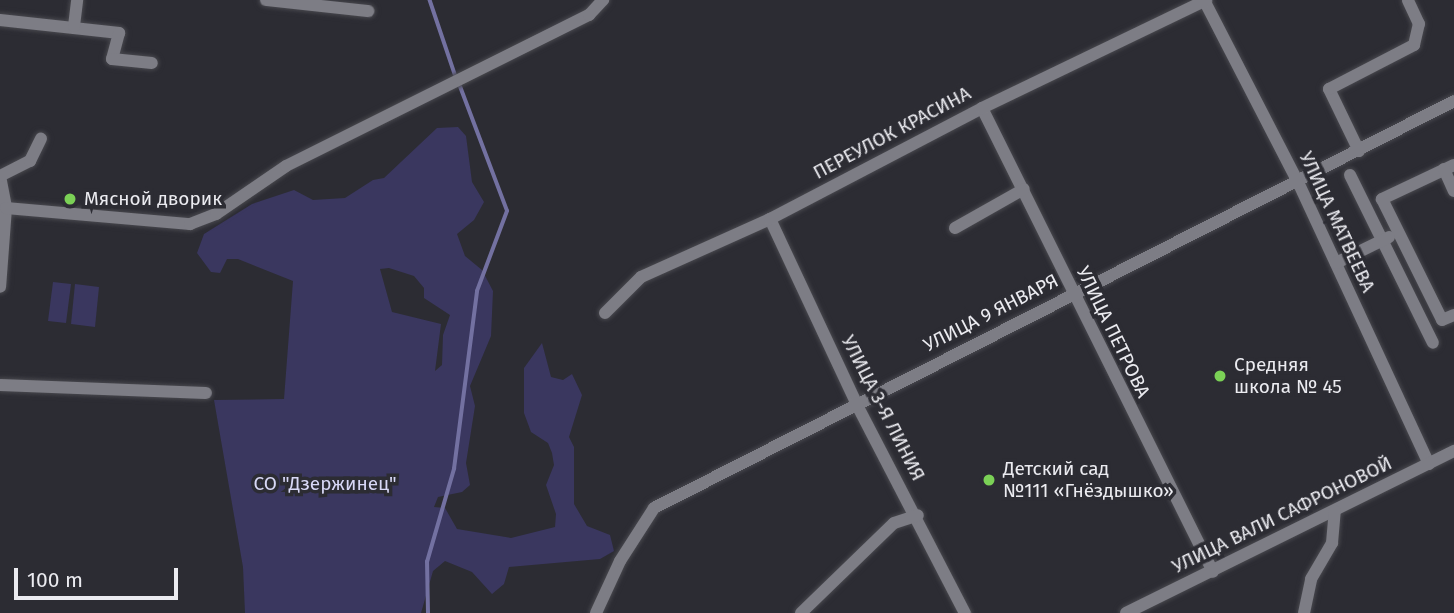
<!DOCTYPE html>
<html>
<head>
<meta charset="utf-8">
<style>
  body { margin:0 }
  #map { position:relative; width:1454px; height:613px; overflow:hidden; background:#2c2c33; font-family:"Fira Sans",sans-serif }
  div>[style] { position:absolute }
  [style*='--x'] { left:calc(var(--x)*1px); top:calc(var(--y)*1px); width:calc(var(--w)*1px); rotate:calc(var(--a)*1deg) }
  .green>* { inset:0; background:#3a375f }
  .stream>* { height:3.5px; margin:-1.75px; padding:0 1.75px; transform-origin:1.75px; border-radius:1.75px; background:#7371a1 }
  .roads { filter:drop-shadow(0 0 2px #48484e) drop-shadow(0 0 2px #48484e) }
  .minor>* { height:12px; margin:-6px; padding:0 6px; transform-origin:6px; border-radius:6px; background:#7d7d85 }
  .dots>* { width:19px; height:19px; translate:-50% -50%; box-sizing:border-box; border:4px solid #2c2c33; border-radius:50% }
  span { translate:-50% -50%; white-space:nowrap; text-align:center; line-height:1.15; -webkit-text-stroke:7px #2c2c33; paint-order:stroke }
  .street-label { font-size:19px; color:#ebebf0 }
  .poi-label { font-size:19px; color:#ebebf0 }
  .left { translate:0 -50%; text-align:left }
  .park-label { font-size:19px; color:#d8d8f6 }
  .scale { position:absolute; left:14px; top:568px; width:164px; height:32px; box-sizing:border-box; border:4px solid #ebebf0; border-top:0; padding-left:9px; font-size:21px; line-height:24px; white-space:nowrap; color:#ebebf0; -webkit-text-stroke:5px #2c2c33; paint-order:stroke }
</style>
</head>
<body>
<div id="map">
  <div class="green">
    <i style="clip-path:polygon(evenodd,458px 127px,466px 136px,472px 182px,484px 202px,474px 220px,457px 234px,465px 256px,482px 270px,493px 291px,491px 336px,470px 386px,475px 406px,466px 463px,470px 485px,462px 492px,438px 497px,434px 507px,445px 508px,457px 529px,511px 538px,555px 527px,556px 514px,546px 485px,554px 465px,552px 453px,548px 443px,531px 432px,524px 413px,524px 368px,542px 343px,551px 377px,563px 380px,572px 374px,582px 395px,569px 437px,574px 447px,574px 504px,587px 526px,610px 535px,614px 551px,600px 559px,509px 567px,504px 584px,492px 594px,472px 572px,445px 561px,433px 571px,421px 613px,245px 613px,243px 567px,214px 400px,284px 399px,293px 281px,238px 259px,227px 259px,220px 273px,211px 272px,197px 253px,204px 234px,252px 204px,294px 190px,313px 200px,345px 198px,373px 180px,384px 178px,437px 128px,458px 127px,389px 268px,414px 276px,424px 288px,424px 298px,450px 315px,443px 335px,442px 365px,435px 371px,441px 324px,392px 312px,380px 269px,389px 268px)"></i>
    <i style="clip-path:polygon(53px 282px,71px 284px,66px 323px,48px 321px)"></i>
    <i style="clip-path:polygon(75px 284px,99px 287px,95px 327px,71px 324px)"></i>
  </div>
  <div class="stream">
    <i style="--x:430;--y:0;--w:81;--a:71.3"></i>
    <i style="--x:428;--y:613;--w:51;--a:-91.1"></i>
    <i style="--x:427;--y:562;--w:97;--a:-73.8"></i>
    <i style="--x:454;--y:469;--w:179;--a:-82.6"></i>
    <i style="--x:477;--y:291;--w:85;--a:-69.4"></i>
    <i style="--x:507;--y:211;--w:136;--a:-110.7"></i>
  </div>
  <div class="roads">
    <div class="minor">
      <i style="--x:266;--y:0;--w:103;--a:6.2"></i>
      <i style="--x:1204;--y:0;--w:205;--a:62.7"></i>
      <i style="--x:1298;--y:182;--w:311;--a:65.1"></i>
      <i style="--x:0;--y:20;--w:120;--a:6.2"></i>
      <i style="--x:119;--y:33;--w:27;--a:105"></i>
      <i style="--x:112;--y:59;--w:40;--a:5.7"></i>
      <i style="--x:74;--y:26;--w:26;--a:-83"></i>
      <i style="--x:982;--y:108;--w:518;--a:63.53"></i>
      <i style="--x:1359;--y:151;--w:69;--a:-115.8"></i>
      <i style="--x:1329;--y:89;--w:96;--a:-27.4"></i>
      <i style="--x:1414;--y:45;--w:22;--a:-77"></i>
      <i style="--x:1419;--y:24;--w:26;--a:-115"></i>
      <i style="--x:1454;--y:165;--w:80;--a:154.7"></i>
      <i style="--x:1382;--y:199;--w:135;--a:63.6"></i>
      <i style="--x:1442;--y:320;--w:13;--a:-23"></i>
      <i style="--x:1444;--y:169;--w:24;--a:66"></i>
      <i style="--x:1350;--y:175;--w:187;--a:63.7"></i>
      <i style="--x:0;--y:176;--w:33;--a:79"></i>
      <i style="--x:6;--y:208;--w:79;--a:94.3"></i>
      <i style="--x:0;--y:176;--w:34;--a:-27"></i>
      <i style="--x:30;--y:161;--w:25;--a:-64"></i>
      <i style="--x:6;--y:208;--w:185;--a:5"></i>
      <i style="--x:190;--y:224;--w:28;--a:-21"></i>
      <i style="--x:216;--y:214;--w:85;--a:-34.4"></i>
      <i style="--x:286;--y:166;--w:339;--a:-26.5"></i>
      <i style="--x:589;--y:15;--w:21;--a:-47"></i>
      <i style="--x:770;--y:219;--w:203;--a:64.9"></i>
      <i style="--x:856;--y:403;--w:237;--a:62.6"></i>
      <i style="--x:955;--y:228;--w:79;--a:-29.5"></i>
      <i style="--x:1336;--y:263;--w:59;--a:-26.1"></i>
      <i style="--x:605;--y:313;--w:51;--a:-45"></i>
      <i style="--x:641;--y:277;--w:141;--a:-24.2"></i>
      <i style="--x:770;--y:219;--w:239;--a:-27.6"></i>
      <i style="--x:982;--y:108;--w:249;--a:-25.7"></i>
      <i style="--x:0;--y:385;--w:206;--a:2.2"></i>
      <i style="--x:596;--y:613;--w:57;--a:-65.2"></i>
      <i style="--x:620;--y:561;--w:63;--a:-57.3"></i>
      <i style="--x:654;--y:508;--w:898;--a:-26.96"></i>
      <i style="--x:801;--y:613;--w:129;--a:-44.1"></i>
      <i style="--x:894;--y:523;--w:25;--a:-18"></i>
      <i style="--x:1126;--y:613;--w:366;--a:-26.3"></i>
      <i style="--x:1304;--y:613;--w:35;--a:-78"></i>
      <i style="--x:1311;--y:579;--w:42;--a:-59.7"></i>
      <i style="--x:1332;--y:543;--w:32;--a:-85"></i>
    </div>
  </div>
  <div class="dots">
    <i style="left:70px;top:199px;background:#7bd156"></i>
    <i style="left:1220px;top:376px;background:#7bd156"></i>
    <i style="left:989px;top:480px;background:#7bd156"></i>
  </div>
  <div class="street-label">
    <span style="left:892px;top:133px;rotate:-28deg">ПЕРЕУЛОК КРАСИНА</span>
    <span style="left:1337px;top:222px;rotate:65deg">УЛИЦА МАТВЕЕВА</span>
    <span style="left:991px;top:313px;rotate:-27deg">УЛИЦА 9 ЯНВАРЯ</span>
    <span style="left:1113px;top:332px;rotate:64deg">УЛИЦА ПЕТРОВА</span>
    <span style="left:883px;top:408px;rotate:63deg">УЛИЦА 3-Я ЛИНИЯ</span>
    <span style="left:1282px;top:515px;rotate:-26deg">УЛИЦА ВАЛИ САФРОНОВОЙ</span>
  </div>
  <div class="poi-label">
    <span class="left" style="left:84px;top:199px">Мясной дворик</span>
    <span class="left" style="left:1234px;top:376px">Средняя<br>школа № 45</span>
    <span class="left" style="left:1003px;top:480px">Детский сад<br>№111 «Гнёздышко»</span>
  </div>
  <div class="park-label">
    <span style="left:325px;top:484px">СО "Дзержинец"</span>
  </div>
  <div class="scale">100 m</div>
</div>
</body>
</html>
